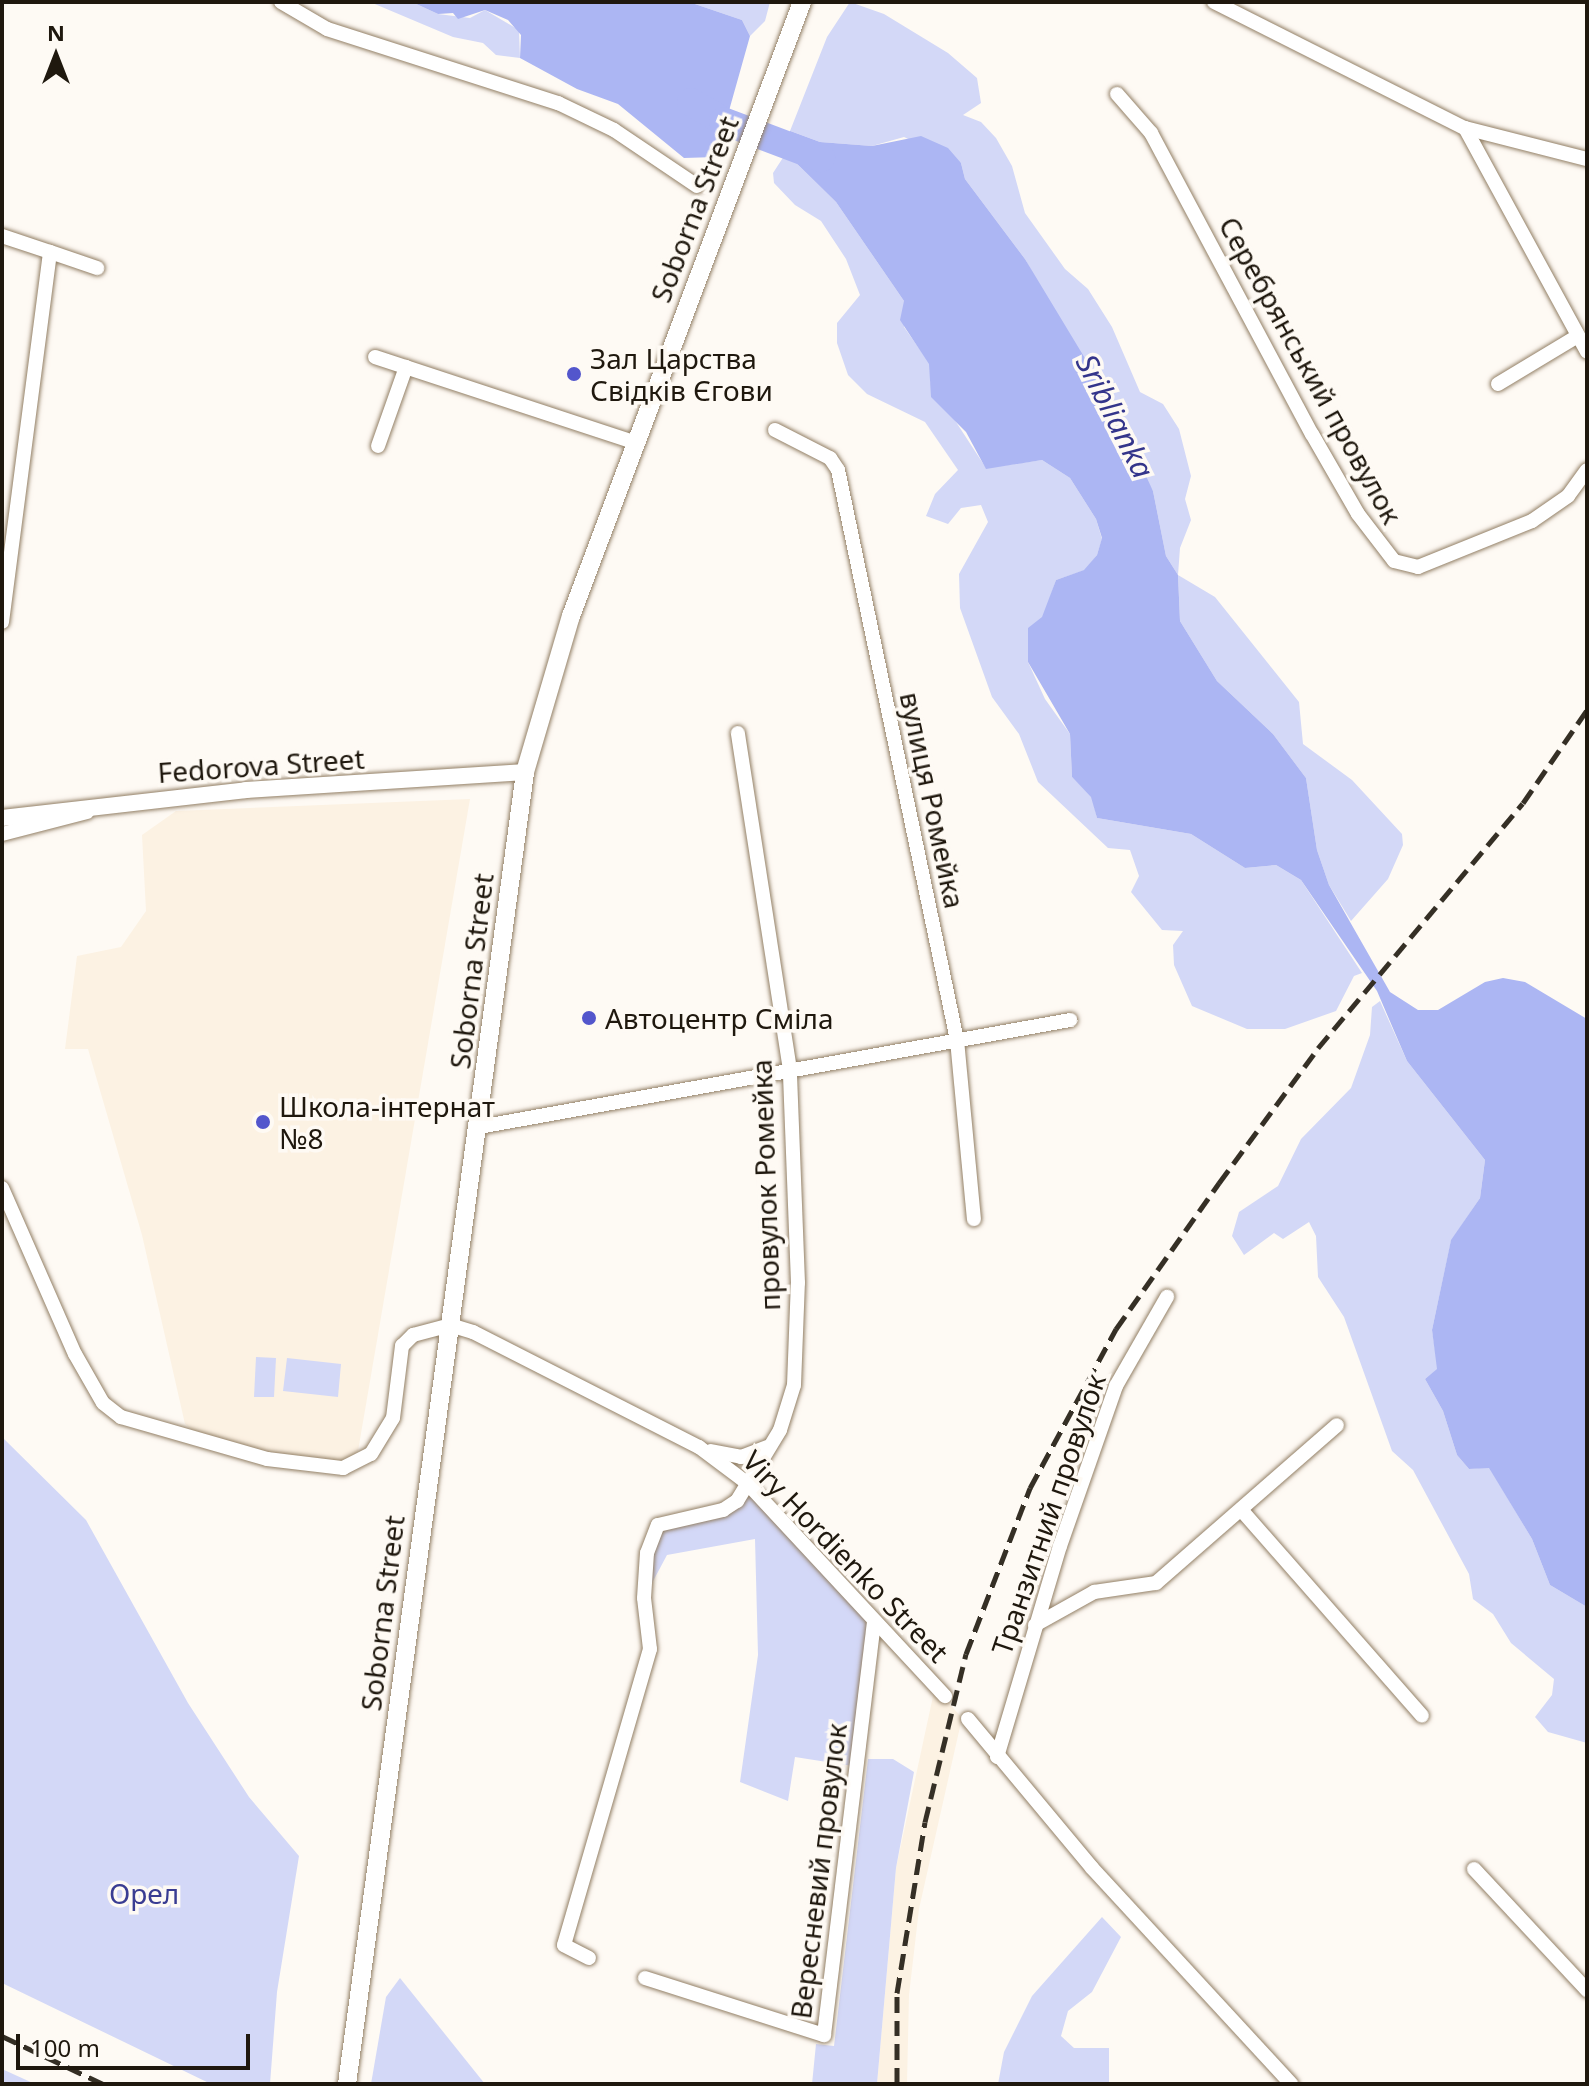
<!DOCTYPE html>
<html>
<head>
<meta charset="utf-8">
<style>
  body { margin:0 }
  #map { position:relative; width:1589px; height:2086px; overflow:hidden; background:#fefaf4; font-family:"Noto Sans",sans-serif }
  div>[style] { position:absolute }
  [style*='--x'] { left:calc(var(--x)*1px); top:calc(var(--y)*1px); width:calc(var(--w)*1px); rotate:calc(var(--a)*1deg) }
  .built>* { inset:0; background:#fcf2e3 }
  .green>* { inset:0; background:#d3d8f7 }
  .water>* { inset:0; background:#acb6f3 }
  .river>* { height:28px; margin:-14px; padding:0 14px; transform-origin:14px; border-radius:14px; background:#acb6f3 }
  .roads { filter:drop-shadow(0 0 2px #927f65) drop-shadow(0 0 2px #927f65) }
  .minor>* { height:14px; margin:-7px; padding:0 7px; transform-origin:7px; border-radius:7px; background:#fff }
  .tertiary>* { height:16px; margin:-8px; padding:0 8px; transform-origin:8px; border-radius:8px; background:#fff }
  .secondary>* { height:18px; margin:-9px; padding:0 9px; transform-origin:9px; border-radius:9px; background:#fff }
  .rail>* { height:5px; margin-top:-2.5px; transform-origin:0; background:repeating-linear-gradient(90deg,#352f25 0 16px,transparent 0 24px) }
  .dots>* { width:22px; height:22px; translate:-50% -50%; box-sizing:border-box; border:4px solid #fefaf4; border-radius:50% }
  span { translate:-50% -50%; white-space:nowrap; text-align:center; line-height:1.15; -webkit-text-stroke:7px #fefaf4; paint-order:stroke }
  .street-label { font-size:28px; color:#1f180e }
  .poi-label { font-size:28px; color:#1f180e }
  .left { translate:0 -50%; text-align:left }
  .park-label { font-size:28px; color:#393c92 }
  .water-label { font-size:30px; color:#34358b; font-style:italic }
  .frame { position:absolute; inset:0; border:4px solid #1f180e; pointer-events:none }
  .north { position:absolute; left:16px; top:16px; width:80px; height:80px; -webkit-text-stroke:6px #fefaf4; paint-order:stroke; rotate:0deg; font-size:22px; font-weight:700; line-height:32px; text-align:center; color:#1f180e }
  .north::after { content:''; display:block; margin:auto; width:28px; height:36px; background:#1f180e; clip-path:polygon(50% 0,100% 100%,50% 72%,0 100%) }
  .scale { position:absolute; left:16px; top:2034px; width:234px; height:36px; box-sizing:border-box; border:4px solid #1f180e; border-top:0; padding-left:10px; font-size:24px; line-height:28px; white-space:nowrap; color:#1f180e; -webkit-text-stroke:6px #fefaf4; paint-order:stroke }
</style>
</head>
<body>
<div id="map">
  <div class="built">
    <i style="clip-path:polygon(470px 799px,358px 1451px,347px 1462px,268px 1452px,197px 1434px,185px 1424px,142px 1235px,88px 1049px,65px 1049px,77px 956px,121px 947px,146px 911px,142px 835px,176px 811px)"></i>
    <i style="clip-path:polygon(935px 1687px,962px 1718px,919px 1909px,909px 1995px,907px 2084px,877px 2084px,896px 1868px)"></i>
  </div>
  <div class="green">
    <i style="clip-path:polygon(370px 2px,412px 2px,438px 14px,470px 18px,485px 10px,519px 30px,520px 58px,496px 55px,483px 43px,453px 37px)"></i>
    <i style="clip-path:polygon(689px 2px,770px 2px,765px 21px,750px 36px,742px 20px)"></i>
    <i style="clip-path:polygon(850px 2px,884px 14px,948px 53px,977px 78px,981px 103px,963px 115px,981px 122px,996px 138px,1012px 166px,1025px 213px,1065px 269px,1088px 289px,1112px 327px,1140px 392px,1163px 404px,1179px 429px,1191px 476px,1185px 499px,1191px 520px,1180px 548px,1178px 575px,1215px 597px,1299px 702px,1303px 744px,1352px 780px,1402px 834px,1403px 845px,1388px 879px,1351px 921px,1329px 885px,1317px 850px,1306px 778px,1273px 734px,1217px 681px,1180px 621px,1178px 575px,1166px 556px,1153px 491px,1025px 259px,965px 179px,961px 163px,904px 137px,872px 146px,820px 142px,790px 131px,827px 37px)"></i>
    <i style="clip-path:polygon(786px 153px,836px 202px,904px 301px,904px 327px,930px 364px,930px 382px,986px 468px,1042px 460px,1070px 478px,1096px 519px,1102px 539px,1097px 555px,1085px 570px,1056px 580px,1028px 662px,1045px 699px,1070px 734px,1072px 777px,1092px 797px,1097px 818px,1191px 834px,1245px 868px,1276px 865px,1301px 880px,1362px 973px,1354px 976px,1336px 1011px,1285px 1029px,1247px 1029px,1192px 1006px,1174px 965px,1173px 945px,1183px 931px,1162px 930px,1131px 892px,1139px 876px,1130px 850px,1108px 848px,1038px 782px,1019px 734px,992px 697px,960px 608px,959px 574px,988px 522px,981px 505px,961px 508px,948px 524px,926px 516px,935px 494px,958px 470px,925px 422px,867px 394px,848px 375px,837px 343px,837px 323px,860px 295px,846px 259px,821px 221px,795px 205px,774px 183px,773px 173px)"></i>
    <i style="clip-path:polygon(1380px 1001px,1407px 1061px,1485px 1160px,1480px 1198px,1451px 1241px,1432px 1330px,1438px 1369px,1425px 1379px,1443px 1411px,1457px 1455px,1469px 1469px,1489px 1467px,1532px 1539px,1550px 1585px,1587px 1607px,1587px 1743px,1548px 1732px,1535px 1717px,1552px 1695px,1554px 1679px,1511px 1643px,1493px 1614px,1473px 1599px,1469px 1574px,1413px 1470px,1392px 1451px,1344px 1317px,1318px 1277px,1316px 1236px,1309px 1222px,1283px 1239px,1274px 1233px,1244px 1255px,1232px 1236px,1239px 1212px,1278px 1186px,1301px 1139px,1351px 1088px,1370px 1035px,1372px 1007px)"></i>
    <i style="clip-path:polygon(256px 1357px,276px 1358px,274px 1397px,254px 1397px)"></i>
    <i style="clip-path:polygon(287px 1358px,341px 1364px,338px 1397px,283px 1391px)"></i>
    <i style="clip-path:polygon(2px 1437px,86px 1520px,188px 1703px,249px 1797px,299px 1856px,277px 1992px,270px 2084px,211px 2084px,2px 1983px)"></i>
    <i style="clip-path:polygon(745px 1487px,874px 1623px,859px 1767px,795px 1757px,788px 1801px,740px 1782px,758px 1655px,755px 1539px,667px 1555px,644px 1598px,658px 1525px,723px 1510px)"></i>
    <i style="clip-path:polygon(868px 1759px,893px 1759px,914px 1772px,896px 1868px,877px 2084px,812px 2084px,816px 2044px,834px 2046px)"></i>
    <i style="clip-path:polygon(1102px 1917px,1121px 1937px,1092px 1992px,1068px 2011px,1061px 2036px,1074px 2048px,1109px 2048px,1109px 2084px,998px 2084px,1004px 2052px,1032px 1996px)"></i>
    <i style="clip-path:polygon(400px 1978px,485px 2084px,371px 2084px,386px 1997px)"></i>
    <i style="clip-path:polygon(2px 2069px,35px 2084px,2px 2084px)"></i>
  </div>
  <div class="water">
    <i style="clip-path:polygon(412px 2px,689px 2px,742px 20px,750px 36px,716px 157px,684px 158px,618px 104px,577px 89px,520px 58px,521px 35px,508px 20px,485px 10px,458px 19px,453px 13px,438px 14px)"></i>
    <i style="clip-path:polygon(790px 131px,820px 142px,872px 146px,921px 136px,948px 148px,961px 163px,965px 179px,1025px 259px,1112px 403px,1153px 491px,1166px 556px,1178px 575px,1180px 621px,1217px 681px,1273px 734px,1306px 778px,1317px 850px,1329px 885px,1390px 992px,1418px 1010px,1438px 1010px,1485px 982px,1503px 978px,1525px 982px,1587px 1019px,1587px 1607px,1550px 1585px,1532px 1539px,1489px 1468px,1469px 1469px,1457px 1455px,1443px 1411px,1425px 1379px,1437px 1369px,1432px 1330px,1451px 1240px,1480px 1198px,1485px 1160px,1407px 1061px,1377px 991px,1301px 880px,1276px 865px,1245px 868px,1191px 834px,1097px 818px,1091px 797px,1072px 777px,1070px 734px,1028px 662px,1028px 628px,1042px 617px,1056px 580px,1084px 570px,1097px 555px,1102px 538px,1096px 519px,1070px 478px,1042px 460px,986px 469px,966px 432px,931px 397px,929px 364px,900px 320px,904px 301px,836px 202px,786px 153px)"></i>
  </div>
  <div class="river">
    <i style="--x:691;--y:102;--w:37;--a:31"></i>
    <i style="--x:723;--y:121;--w:105;--a:20.7"></i>
  </div>
  <div class="roads">
    <div class="minor">
      <i style="--x:281;--y:2;--w:53;--a:30.4"></i>
      <i style="--x:327;--y:29;--w:243;--a:17.8"></i>
      <i style="--x:558;--y:103;--w:62;--a:25.7"></i>
      <i style="--x:614;--y:130;--w:100;--a:34"></i>
      <i style="--x:1214;--y:2;--w:281;--a:26.7"></i>
      <i style="--x:1465;--y:128;--w:126;--a:14.3"></i>
      <i style="--x:1117;--y:94;--w:52;--a:48.9"></i>
      <i style="--x:1151;--y:133;--w:341;--a:61.9"></i>
      <i style="--x:1312;--y:434;--w:92;--a:60.1"></i>
      <i style="--x:1358;--y:514;--w:59;--a:52.5"></i>
      <i style="--x:1394;--y:561;--w:25;--a:14"></i>
      <i style="--x:1418;--y:567;--w:123;--a:-22"></i>
      <i style="--x:1532;--y:521;--w:44;--a:-34.8"></i>
      <i style="--x:1568;--y:496;--w:32;--a:-54"></i>
      <i style="--x:1465;--y:128;--w:255;--a:61.4"></i>
      <i style="--x:2;--y:236;--w:51;--a:18.4"></i>
      <i style="--x:375;--y:357;--w:275;--a:18.2"></i>
      <i style="--x:1498;--y:384;--w:93;--a:-31"></i>
      <i style="--x:775;--y:430;--w:62;--a:27"></i>
      <i style="--x:830;--y:458;--w:14;--a:56"></i>
      <i style="--x:838;--y:470;--w:582;--a:78.21"></i>
      <i style="--x:957;--y:1040;--w:180;--a:84.6"></i>
      <i style="--x:378;--y:446;--w:84;--a:-70.5"></i>
      <i style="--x:2;--y:622;--w:373;--a:-82.6"></i>
      <i style="--x:50;--y:252;--w:50;--a:18.8"></i>
      <i style="--x:2;--y:834;--w:88;--a:-14.5"></i>
      <i style="--x:479;--y:1127;--w:601;--a:-10.26"></i>
      <i style="--x:2;--y:1188;--w:181;--a:66.3"></i>
      <i style="--x:75;--y:1354;--w:56;--a:60.3"></i>
      <i style="--x:103;--y:1403;--w:23;--a:38"></i>
      <i style="--x:121;--y:1417;--w:152;--a:16"></i>
      <i style="--x:267;--y:1459;--w:77;--a:6.8"></i>
      <i style="--x:343;--y:1468;--w:31;--a:-27"></i>
      <i style="--x:371;--y:1454;--w:42;--a:-58.6"></i>
      <i style="--x:393;--y:1418;--w:73;--a:-82.9"></i>
      <i style="--x:402;--y:1346;--w:16;--a:-45"></i>
      <i style="--x:413;--y:1335;--w:38;--a:-15"></i>
      <i style="--x:450;--y:1325;--w:24;--a:17"></i>
      <i style="--x:473;--y:1332;--w:254;--a:27"></i>
      <i style="--x:699;--y:1447;--w:60;--a:36.9"></i>
      <i style="--x:747;--y:1483;--w:291;--a:47.1"></i>
      <i style="--x:711;--y:1451;--w:31;--a:11"></i>
      <i style="--x:741;--y:1457;--w:28;--a:-21"></i>
      <i style="--x:1243;--y:1512;--w:271;--a:48.7"></i>
      <i style="--x:1035;--y:1625;--w:68;--a:-29.2"></i>
      <i style="--x:1094;--y:1592;--w:63;--a:-8.3"></i>
      <i style="--x:1156;--y:1583;--w:240;--a:-41.1"></i>
      <i style="--x:968;--y:1719;--w:194;--a:50.2"></i>
      <i style="--x:1092;--y:1868;--w:294;--a:47.3"></i>
      <i style="--x:997;--y:1757;--w:220;--a:-73.4"></i>
      <i style="--x:1060;--y:1546;--w:170;--a:-70.7"></i>
      <i style="--x:1116;--y:1386;--w:103;--a:-60.2"></i>
      <i style="--x:1474;--y:1869;--w:166;--a:47"></i>
      <i style="--x:589;--y:1958;--w:28;--a:-153"></i>
      <i style="--x:564;--y:1945;--w:308;--a:-73.8"></i>
      <i style="--x:650;--y:1649;--w:51;--a:-96.7"></i>
      <i style="--x:644;--y:1598;--w:45;--a:-86.2"></i>
      <i style="--x:647;--y:1553;--w:30;--a:-69"></i>
      <i style="--x:658;--y:1525;--w:67;--a:-13"></i>
      <i style="--x:723;--y:1510;--w:17;--a:-33"></i>
      <i style="--x:737;--y:1501;--w:83;--a:-58.8"></i>
      <i style="--x:780;--y:1430;--w:47;--a:-72.7"></i>
      <i style="--x:794;--y:1385;--w:102;--a:-87.8"></i>
      <i style="--x:798;--y:1283;--w:213;--a:-92.2"></i>
      <i style="--x:790;--y:1070;--w:341;--a:-98.8"></i>
      <i style="--x:645;--y:1978;--w:188;--a:17.7"></i>
      <i style="--x:824;--y:2035;--w:415;--a:-83.1"></i>
    </div>
    <div class="tertiary">
      <i style="--x:2;--y:818;--w:246;--a:-6.5"></i>
      <i style="--x:246;--y:790;--w:280;--a:-3.7"></i>
    </div>
    <div class="secondary">
      <i style="--x:347;--y:2084;--w:1324;--a:-82.27"></i>
      <i style="--x:525;--y:772;--w:163;--a:-73.6"></i>
      <i style="--x:571;--y:616;--w:656;--a:-69.38"></i>
    </div>
  </div>
  <div class="rail">
    <i style="--x:2;--y:2036;--w:112;--a:25.4"></i>
    <i style="--x:897;--y:2084;--w:91;--a:-90"></i>
    <i style="--x:897;--y:1993;--w:173;--a:-80.7"></i>
    <i style="--x:925;--y:1822;--w:173;--a:-76.3"></i>
    <i style="--x:966;--y:1654;--w:178;--a:-68.9"></i>
    <i style="--x:1030;--y:1488;--w:181;--a:-61.6"></i>
    <i style="--x:1116;--y:1329;--w:179;--a:-54.8"></i>
    <i style="--x:1219;--y:1183;--w:167;--a:-53.7"></i>
    <i style="--x:1318;--y:1048;--w:319;--a:-50.1"></i>
    <i style="--x:1523;--y:803;--w:113;--a:-55.5"></i>
  </div>
  <div class="dots">
    <i style="left:574px;top:374px;background:#5356cc"></i>
    <i style="left:589px;top:1018px;background:#5356cc"></i>
    <i style="left:263px;top:1122px;background:#5356cc"></i>
  </div>
  <div class="street-label">
    <span style="left:694px;top:209px;rotate:-69deg">Soborna Street</span>
    <span style="left:1311px;top:370px;rotate:61deg">Серебрянський провулок</span>
    <span style="left:261px;top:765px;rotate:-4deg">Fedorova Street</span>
    <span style="left:933px;top:800px;rotate:78deg">вулиця Ромейка</span>
    <span style="left:471px;top:971px;rotate:-83deg">Soborna Street</span>
    <span style="left:765px;top:1185px;rotate:-92deg">провулок Ромейка</span>
    <span style="left:1048px;top:1514px;rotate:-71deg">Транзитний провулок</span>
    <span style="left:846px;top:1556px;rotate:46deg">Viry Hordienko Street</span>
    <span style="left:382px;top:1613px;rotate:-83deg">Soborna Street</span>
    <span style="left:818px;top:1871px;rotate:-83deg">Вересневий провулок</span>
  </div>
  <div class="poi-label">
    <span class="left" style="left:590px;top:374px">Зал Царства<br>Свідків Єгови</span>
    <span class="left" style="left:605px;top:1018px">Автоцентр Сміла</span>
    <span class="left" style="left:279px;top:1122px">Школа-інтернат<br>№8</span>
  </div>
  <div class="park-label">
    <span style="left:144px;top:1893px">Орел</span>
  </div>
  <div class="water-label">
    <span style="left:1115px;top:416px;rotate:63deg">Sriblianka</span>
  </div>
  <div class="frame"></div>
  <div class="north">N</div>
  <div class="scale">100 m</div>
</div>
</body>
</html>
